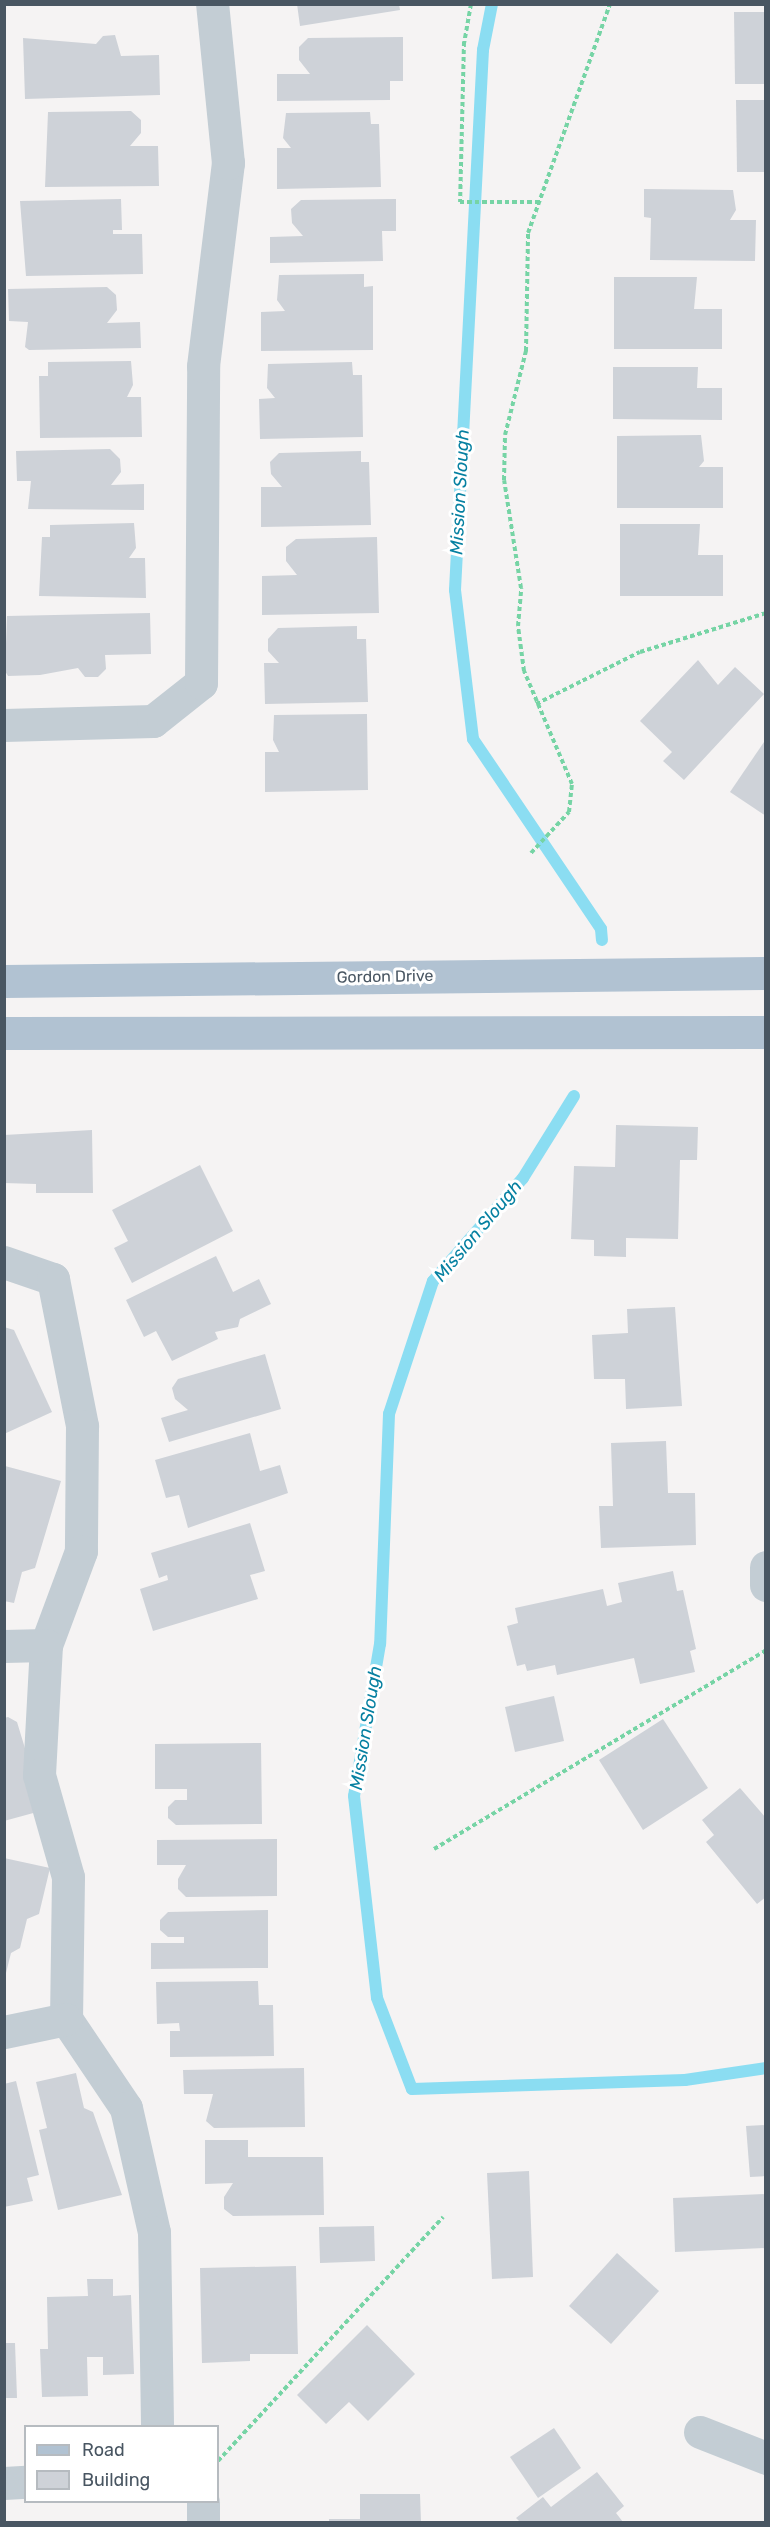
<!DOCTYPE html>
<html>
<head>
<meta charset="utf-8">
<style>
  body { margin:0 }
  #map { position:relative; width:770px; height:2527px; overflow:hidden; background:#f5f3f3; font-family:Rubik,sans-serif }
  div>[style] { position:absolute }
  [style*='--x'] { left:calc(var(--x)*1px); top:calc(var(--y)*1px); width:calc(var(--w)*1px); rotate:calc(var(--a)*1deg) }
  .stream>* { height:12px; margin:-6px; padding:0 6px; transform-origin:6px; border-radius:6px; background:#8bddf2 }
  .building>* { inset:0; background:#ced2d8 }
  .path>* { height:4px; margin-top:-2px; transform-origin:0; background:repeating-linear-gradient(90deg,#76d4a5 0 4.5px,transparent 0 7.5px) }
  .minor>* { height:33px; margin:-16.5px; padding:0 16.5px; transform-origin:16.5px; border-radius:16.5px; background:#c3cdd4 }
  .major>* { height:33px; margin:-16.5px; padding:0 16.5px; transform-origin:16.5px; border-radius:16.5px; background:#b1c2d2 }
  span { translate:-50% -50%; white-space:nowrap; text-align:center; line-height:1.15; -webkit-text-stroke:6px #fff; paint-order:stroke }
  .street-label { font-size:16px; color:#495662 }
  .water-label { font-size:18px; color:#0680a1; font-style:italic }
  .frame { position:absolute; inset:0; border:6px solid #495662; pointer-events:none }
  .legend { position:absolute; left:24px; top:2425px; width:195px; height:78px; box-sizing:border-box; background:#fff; border:2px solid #b6bbc0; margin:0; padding:8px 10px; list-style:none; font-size:18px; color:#495662 }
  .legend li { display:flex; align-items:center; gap:12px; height:30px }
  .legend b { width:30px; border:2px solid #b6bbc0 }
</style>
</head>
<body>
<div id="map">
  <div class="stream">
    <i style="--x:492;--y:4;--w:47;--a:101.1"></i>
    <i style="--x:483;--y:50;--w:541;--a:92.97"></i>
    <i style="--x:455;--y:590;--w:150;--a:83.1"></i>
    <i style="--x:473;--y:739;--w:229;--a:56"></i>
    <i style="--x:601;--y:929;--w:11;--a:85"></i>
    <i style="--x:574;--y:1096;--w:97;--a:121.9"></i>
    <i style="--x:523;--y:1178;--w:137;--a:131.1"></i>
    <i style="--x:433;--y:1281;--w:140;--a:108.3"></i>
    <i style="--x:389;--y:1414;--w:230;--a:92.2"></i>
    <i style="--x:380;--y:1644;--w:154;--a:99.7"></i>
    <i style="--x:354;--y:1796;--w:203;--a:83.5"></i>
    <i style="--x:377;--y:1998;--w:97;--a:69"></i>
    <i style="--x:412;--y:2089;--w:273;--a:-1.9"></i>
    <i style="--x:685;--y:2080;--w:82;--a:-8.4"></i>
  </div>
  <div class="building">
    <i style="clip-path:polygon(297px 4px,399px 4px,400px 10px,300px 26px)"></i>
    <i style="clip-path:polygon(734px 12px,766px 12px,766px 84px,735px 84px)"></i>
    <i style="clip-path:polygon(115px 35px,121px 56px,159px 55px,160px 95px,25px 99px,23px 38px,96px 44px,103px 36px)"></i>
    <i style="clip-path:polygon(403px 37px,403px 81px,390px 81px,390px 100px,277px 101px,277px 74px,310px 74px,299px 60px,299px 47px,308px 38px)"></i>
    <i style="clip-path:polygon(736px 100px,766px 100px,766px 172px,737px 172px)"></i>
    <i style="clip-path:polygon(131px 111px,141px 120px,141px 133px,130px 146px,158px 146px,159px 186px,45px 187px,48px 112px)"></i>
    <i style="clip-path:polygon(370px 112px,371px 124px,379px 124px,381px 187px,277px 189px,277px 148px,291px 148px,283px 138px,286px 113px)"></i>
    <i style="clip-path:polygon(644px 189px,733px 190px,736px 210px,730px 220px,756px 220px,755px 261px,650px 260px,651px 218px,644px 217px)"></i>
    <i style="clip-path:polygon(121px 199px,122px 230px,113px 230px,113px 234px,142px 234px,143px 274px,26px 276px,20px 201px)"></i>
    <i style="clip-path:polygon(396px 199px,396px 231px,382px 231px,383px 261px,270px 263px,270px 237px,303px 236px,292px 223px,291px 209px,301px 200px)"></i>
    <i style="clip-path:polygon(364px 274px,364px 287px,373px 286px,373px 350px,261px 351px,261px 312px,285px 311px,277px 300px,279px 275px)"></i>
    <i style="clip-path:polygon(614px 277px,697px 277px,694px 309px,722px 309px,722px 349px,614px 349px)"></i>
    <i style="clip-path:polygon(107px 287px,116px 295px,117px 310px,107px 323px,140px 322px,141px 348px,29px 350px,25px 347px,28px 322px,9px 321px,8px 289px)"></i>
    <i style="clip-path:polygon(131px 361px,133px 385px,127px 397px,141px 397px,142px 437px,40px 438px,39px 376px,48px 376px,48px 362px)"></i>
    <i style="clip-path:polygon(352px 362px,353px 375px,362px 375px,363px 437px,260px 439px,259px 399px,275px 398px,267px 388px,268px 364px)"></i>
    <i style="clip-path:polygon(613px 367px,698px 367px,697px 388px,722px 388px,722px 420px,613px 419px)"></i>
    <i style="clip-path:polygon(701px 435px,704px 461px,699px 467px,723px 467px,723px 508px,617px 508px,617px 436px)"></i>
    <i style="clip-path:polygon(110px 449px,120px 459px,121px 472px,111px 485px,144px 484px,144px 510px,28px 509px,31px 481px,17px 481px,16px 451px)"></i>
    <i style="clip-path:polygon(361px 451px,361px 462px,369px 462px,371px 525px,261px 527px,261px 487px,282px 487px,271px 474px,270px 462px,279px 453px)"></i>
    <i style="clip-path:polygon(134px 523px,136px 548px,129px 558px,145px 558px,146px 598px,39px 596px,42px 537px,50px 537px,50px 525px)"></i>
    <i style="clip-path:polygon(620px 524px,700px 524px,698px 555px,723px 555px,723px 596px,620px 596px)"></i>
    <i style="clip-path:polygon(377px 537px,379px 613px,262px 615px,262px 576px,297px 575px,286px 561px,286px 547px,296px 539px)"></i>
    <i style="clip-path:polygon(150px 613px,151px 654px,105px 655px,106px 669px,98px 677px,85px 677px,78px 668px,40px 675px,8px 676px,5px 671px,7px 616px)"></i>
    <i style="clip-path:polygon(357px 626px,357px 639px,366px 639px,368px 702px,265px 704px,264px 663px,279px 663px,268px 651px,268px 639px,278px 628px)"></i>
    <i style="clip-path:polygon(698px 660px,718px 685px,735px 667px,764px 694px,684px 780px,663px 761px,672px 752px,640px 721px)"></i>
    <i style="clip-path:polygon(367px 714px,368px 790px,265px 792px,265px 752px,279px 752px,273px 740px,274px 715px)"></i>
    <i style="clip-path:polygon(766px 739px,766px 816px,730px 792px)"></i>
    <i style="clip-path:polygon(616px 1125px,698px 1127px,697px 1160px,680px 1160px,678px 1239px,626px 1238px,626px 1257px,594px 1256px,594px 1240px,571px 1239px,574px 1166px,615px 1167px)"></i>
    <i style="clip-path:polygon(92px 1130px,93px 1193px,36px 1193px,36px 1184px,4px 1183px,4px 1135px)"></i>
    <i style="clip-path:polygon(200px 1165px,233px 1231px,132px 1283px,114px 1248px,128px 1241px,112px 1210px)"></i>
    <i style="clip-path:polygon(216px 1256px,233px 1292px,259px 1279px,271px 1304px,240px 1319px,238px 1327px,215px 1332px,218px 1339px,172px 1361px,156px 1331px,144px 1337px,126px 1300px)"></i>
    <i style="clip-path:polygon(675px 1307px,682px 1406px,626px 1409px,625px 1379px,594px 1379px,592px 1335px,628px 1333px,627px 1309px)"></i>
    <i style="clip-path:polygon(4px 1327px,14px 1330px,52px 1412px,4px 1434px)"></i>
    <i style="clip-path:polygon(265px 1354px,281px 1409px,169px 1442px,161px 1418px,188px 1410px,175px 1399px,172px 1388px,178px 1379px)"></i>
    <i style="clip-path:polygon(250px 1433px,260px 1471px,280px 1465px,288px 1493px,188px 1528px,179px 1495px,166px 1498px,155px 1460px)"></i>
    <i style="clip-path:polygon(666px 1441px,668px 1493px,695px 1493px,696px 1545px,601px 1548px,599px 1506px,613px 1506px,611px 1443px)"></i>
    <i style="clip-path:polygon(5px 1466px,61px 1481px,35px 1568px,22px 1572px,14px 1603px,4px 1601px)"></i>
    <i style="clip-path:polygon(250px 1523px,265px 1571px,250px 1575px,258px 1599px,153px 1631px,140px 1589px,168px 1580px,167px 1575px,159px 1578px,151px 1553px)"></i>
    <i style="clip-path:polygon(673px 1571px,677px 1591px,683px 1590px,696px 1649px,690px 1651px,695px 1672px,640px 1684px,634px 1658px,557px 1675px,555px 1665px,527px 1671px,525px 1664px,517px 1666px,507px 1626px,518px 1623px,515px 1608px,603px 1589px,607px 1606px,622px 1602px,618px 1583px)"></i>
    <i style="clip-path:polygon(554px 1696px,564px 1741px,515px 1752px,505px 1707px)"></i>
    <i style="clip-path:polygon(8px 1717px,17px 1722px,34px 1778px,48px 1809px,4px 1821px,4px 1718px)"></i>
    <i style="clip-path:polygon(663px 1719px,708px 1788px,643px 1830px,599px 1760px)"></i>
    <i style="clip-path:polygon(261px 1743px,262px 1824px,176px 1825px,168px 1818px,168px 1807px,175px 1800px,187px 1800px,187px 1789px,155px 1789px,155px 1744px)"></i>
    <i style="clip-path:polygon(740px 1788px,766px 1818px,766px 1897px,757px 1904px,706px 1842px,714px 1835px,702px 1820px)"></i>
    <i style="clip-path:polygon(277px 1839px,277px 1896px,186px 1897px,178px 1889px,178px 1879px,186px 1865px,157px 1865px,157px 1840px)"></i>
    <i style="clip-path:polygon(4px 1858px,50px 1868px,39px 1914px,27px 1919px,20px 1948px,11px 1953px,5px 1977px)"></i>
    <i style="clip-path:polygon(268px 1910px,268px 1968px,151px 1969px,151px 1943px,184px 1943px,184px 1937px,168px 1937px,160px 1930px,160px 1920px,168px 1912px)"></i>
    <i style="clip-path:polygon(258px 1981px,259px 2005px,273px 2005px,274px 2056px,170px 2057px,170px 2031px,180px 2031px,179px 2023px,157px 2024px,156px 1982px)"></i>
    <i style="clip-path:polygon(304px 2068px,305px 2127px,214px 2128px,206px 2121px,213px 2094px,184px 2094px,183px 2070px)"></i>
    <i style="clip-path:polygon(76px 2073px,84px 2108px,93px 2112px,122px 2195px,58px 2210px,39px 2130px,47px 2128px,36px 2082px)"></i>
    <i style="clip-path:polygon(16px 2081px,39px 2175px,27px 2178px,33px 2201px,4px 2207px,4px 2084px)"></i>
    <i style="clip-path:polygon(766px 2125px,766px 2176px,750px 2177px,746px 2126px)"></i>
    <i style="clip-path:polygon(205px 2140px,248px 2140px,248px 2157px,323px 2157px,324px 2215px,233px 2216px,224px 2209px,224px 2197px,233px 2183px,205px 2184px)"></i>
    <i style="clip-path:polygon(529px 2171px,533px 2277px,492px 2279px,487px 2173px)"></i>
    <i style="clip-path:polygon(766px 2194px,766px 2248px,675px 2252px,673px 2198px)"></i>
    <i style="clip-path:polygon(374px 2226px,375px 2261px,320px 2263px,319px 2227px)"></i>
    <i style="clip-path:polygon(617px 2253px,659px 2291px,611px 2344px,569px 2306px)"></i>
    <i style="clip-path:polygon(296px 2266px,298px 2354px,250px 2354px,250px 2361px,202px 2363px,200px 2268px)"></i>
    <i style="clip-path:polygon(87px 2279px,113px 2279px,113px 2296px,131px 2295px,134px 2374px,103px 2375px,103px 2357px,87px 2357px,88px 2396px,42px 2397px,40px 2349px,48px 2349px,47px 2297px,88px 2296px)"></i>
    <i style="clip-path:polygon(367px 2325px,415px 2374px,368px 2421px,349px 2402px,326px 2424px,297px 2395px)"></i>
    <i style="clip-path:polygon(4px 2343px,15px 2343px,17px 2398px,4px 2398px)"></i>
    <i style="clip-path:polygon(554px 2428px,581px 2468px,538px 2498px,510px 2457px)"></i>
    <i style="clip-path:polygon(597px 2472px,624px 2506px,616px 2513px,623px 2522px,520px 2522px,516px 2518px,543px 2497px,551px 2507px)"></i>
    <i style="clip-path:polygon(360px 2494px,420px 2494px,421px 2522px,329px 2522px,329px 2519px,360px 2519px)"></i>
  </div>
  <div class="path">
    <i style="--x:471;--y:4;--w:39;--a:100"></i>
    <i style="--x:464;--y:42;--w:160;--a:91.4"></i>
    <i style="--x:460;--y:202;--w:79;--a:0"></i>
    <i style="--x:536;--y:704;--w:116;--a:-26.6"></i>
    <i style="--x:640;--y:652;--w:132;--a:-17.2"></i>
    <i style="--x:531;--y:853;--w:56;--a:-47.2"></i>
    <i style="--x:569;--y:812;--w:28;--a:-84"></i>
    <i style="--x:572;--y:784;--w:123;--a:-113"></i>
    <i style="--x:524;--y:671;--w:45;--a:-97.6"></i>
    <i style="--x:518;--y:626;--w:38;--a:-85"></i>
    <i style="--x:521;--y:588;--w:109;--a:-98.9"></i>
    <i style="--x:504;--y:480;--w:45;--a:-88.7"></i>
    <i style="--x:505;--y:435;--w:87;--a:-76"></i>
    <i style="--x:526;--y:351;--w:118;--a:-89"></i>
    <i style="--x:528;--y:233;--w:243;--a:-70.3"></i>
    <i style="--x:434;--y:1849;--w:387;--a:-30.9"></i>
    <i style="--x:218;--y:2461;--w:332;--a:-47.3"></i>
  </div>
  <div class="minor">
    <i style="--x:4;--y:725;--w:149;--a:-1.5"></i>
    <i style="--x:153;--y:721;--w:61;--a:-38.4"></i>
    <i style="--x:201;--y:683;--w:317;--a:-89.6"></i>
    <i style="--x:203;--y:366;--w:205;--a:-83"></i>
    <i style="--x:228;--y:163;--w:160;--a:-95.7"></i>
    <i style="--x:4;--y:1262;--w:52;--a:19.1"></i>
    <i style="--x:53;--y:1279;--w:150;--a:78.8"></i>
    <i style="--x:82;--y:1426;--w:125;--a:90.5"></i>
    <i style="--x:81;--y:1551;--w:100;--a:110.4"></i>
    <i style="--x:46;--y:1645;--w:130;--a:93.1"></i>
    <i style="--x:39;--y:1775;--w:106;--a:74.1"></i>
    <i style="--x:68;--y:1877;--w:142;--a:90.8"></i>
    <i style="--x:66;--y:2019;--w:107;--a:56"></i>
    <i style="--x:126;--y:2108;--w:127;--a:77.3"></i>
    <i style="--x:154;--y:2232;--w:194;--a:89.1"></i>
    <i style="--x:766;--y:1567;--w:18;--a:90"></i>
    <i style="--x:4;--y:1646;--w:42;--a:-1.4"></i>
    <i style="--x:4;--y:2032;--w:63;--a:-11.8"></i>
    <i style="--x:700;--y:2432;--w:71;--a:21.5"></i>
    <i style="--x:4;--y:2483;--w:22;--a:-3"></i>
    <i style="--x:203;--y:2522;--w:20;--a:-90"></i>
  </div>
  <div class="major">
    <i style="--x:4;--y:981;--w:762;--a:-0.6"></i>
    <i style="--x:4;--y:1033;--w:762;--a:-0.08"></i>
  </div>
  <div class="street-label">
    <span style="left:385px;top:977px;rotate:-1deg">Gordon Drive</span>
  </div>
  <div class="water-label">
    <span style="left:460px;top:492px;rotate:-87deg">Mission Slough</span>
    <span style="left:478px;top:1231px;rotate:-50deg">Mission Slough</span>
    <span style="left:366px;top:1728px;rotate:-81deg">Mission Slough</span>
  </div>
  <div class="frame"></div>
  <ul class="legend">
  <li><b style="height:8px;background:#b1c2d2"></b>Road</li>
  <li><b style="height:16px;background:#ced2d8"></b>Building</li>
  </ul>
</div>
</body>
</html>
